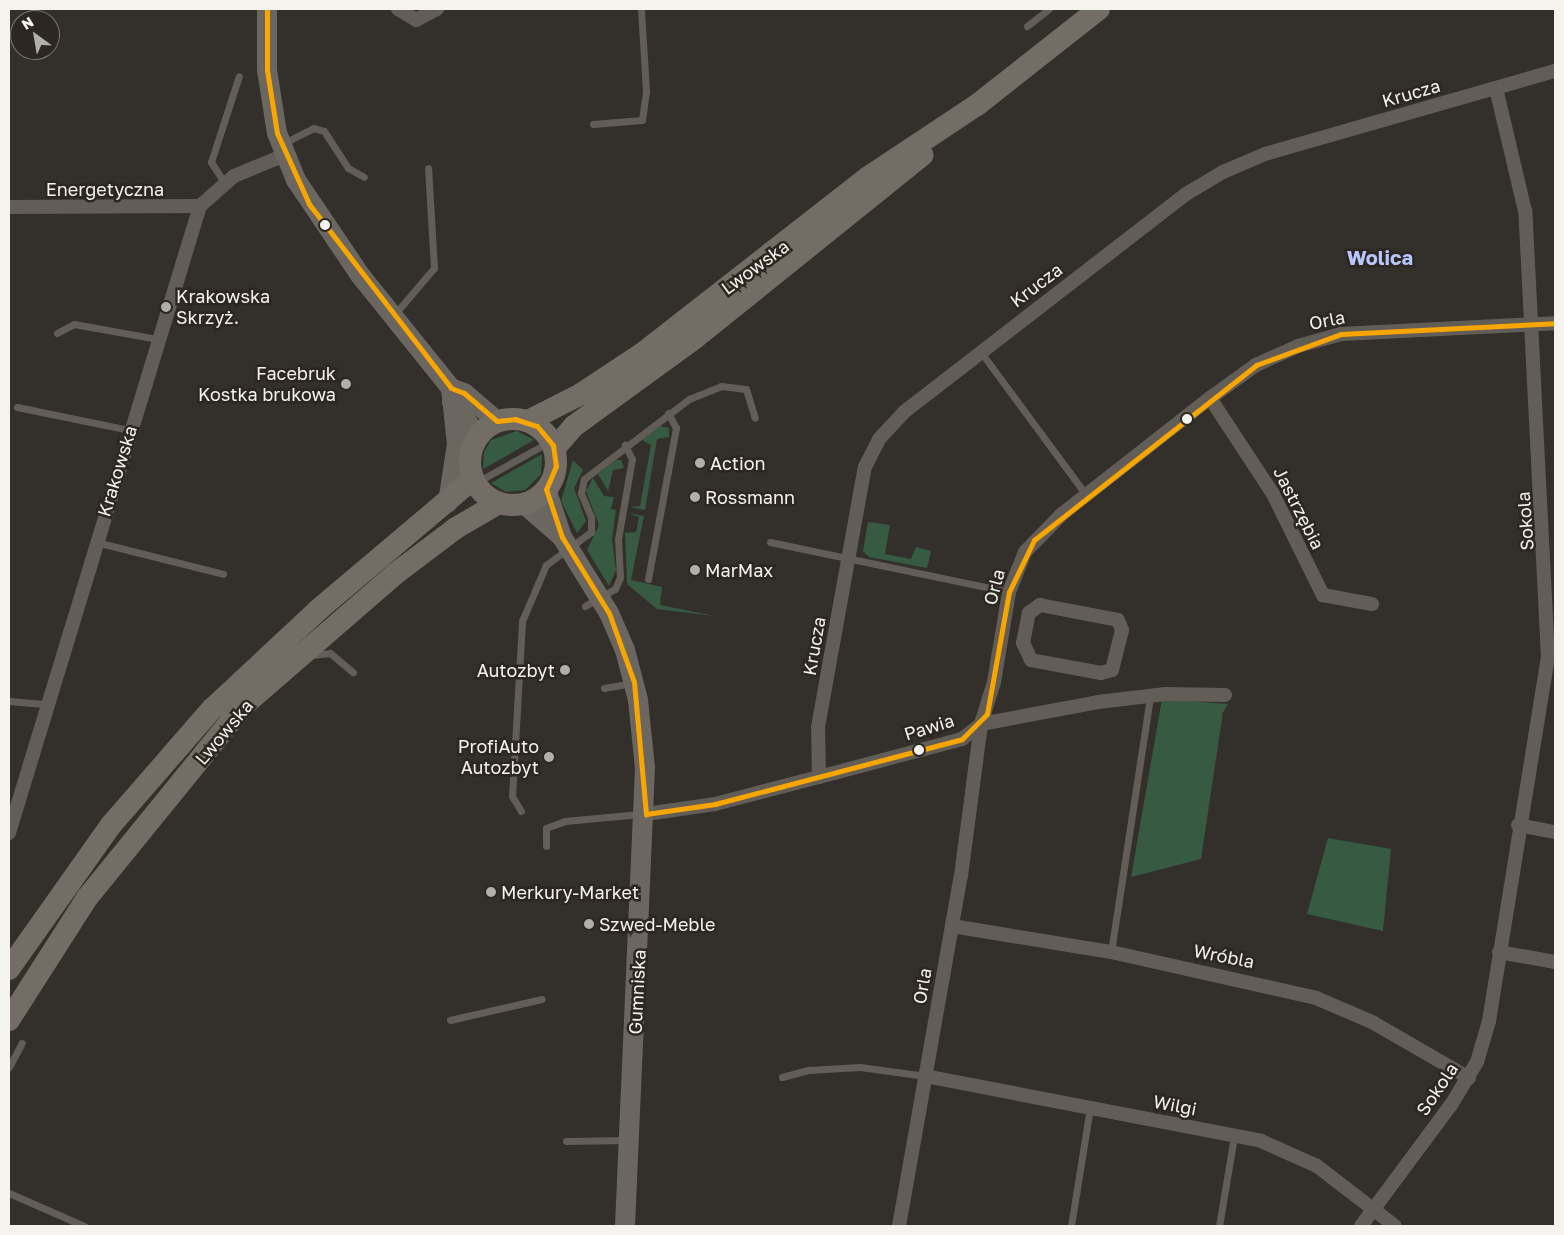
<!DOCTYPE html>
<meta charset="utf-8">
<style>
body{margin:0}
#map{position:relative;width:1564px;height:1235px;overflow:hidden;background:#33302c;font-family:"Golos Text",sans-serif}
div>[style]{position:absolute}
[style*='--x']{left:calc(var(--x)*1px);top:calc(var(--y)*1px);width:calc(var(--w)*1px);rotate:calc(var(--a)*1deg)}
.green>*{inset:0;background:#365a42}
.lane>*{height:7px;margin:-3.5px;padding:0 3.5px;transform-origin:3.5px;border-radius:3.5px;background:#625d57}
.street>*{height:14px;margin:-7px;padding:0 7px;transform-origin:7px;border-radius:7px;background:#625d57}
.secondary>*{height:20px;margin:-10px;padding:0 10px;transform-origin:10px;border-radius:10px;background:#6c6660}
.primary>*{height:22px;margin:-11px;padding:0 11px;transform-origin:11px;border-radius:11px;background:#746d66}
.primary>.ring{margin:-11px;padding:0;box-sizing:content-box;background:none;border:22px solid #746d66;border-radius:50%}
.bus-1>*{height:5px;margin:-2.5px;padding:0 2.5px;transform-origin:2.5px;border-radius:2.5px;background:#f7a600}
.dots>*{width:14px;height:14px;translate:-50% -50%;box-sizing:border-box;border:2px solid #2c2720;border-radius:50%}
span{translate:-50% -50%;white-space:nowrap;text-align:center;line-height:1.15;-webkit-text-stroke:5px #2c2720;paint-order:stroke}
.street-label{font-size:18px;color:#f5f3ed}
.poi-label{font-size:18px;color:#f5f3ed}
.left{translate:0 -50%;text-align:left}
.right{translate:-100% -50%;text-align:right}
.quarter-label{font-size:20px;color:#b9c6fe;font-weight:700}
.frame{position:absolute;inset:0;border:10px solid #f5f3ed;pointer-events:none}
.north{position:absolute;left:10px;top:10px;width:50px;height:50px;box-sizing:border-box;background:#2c2720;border:1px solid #7c7972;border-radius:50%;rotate:328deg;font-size:14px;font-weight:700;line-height:20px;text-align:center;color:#f5f3ed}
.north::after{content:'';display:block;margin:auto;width:18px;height:22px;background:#b1afa9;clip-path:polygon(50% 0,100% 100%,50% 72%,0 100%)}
</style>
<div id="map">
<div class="green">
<div style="clip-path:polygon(660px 426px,669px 428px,669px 437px,657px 439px,645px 510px,630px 507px,640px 506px,651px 445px,642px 440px)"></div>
<div style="clip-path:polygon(517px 431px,534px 440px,483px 469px,484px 452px,491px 440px)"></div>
<div style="clip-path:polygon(542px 454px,541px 474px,525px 490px,506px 492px,491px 483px)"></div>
<div style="clip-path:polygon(573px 460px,583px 470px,574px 488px,586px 521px,577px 533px,561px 501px)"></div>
<div style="clip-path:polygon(616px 460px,621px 460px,624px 468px,613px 470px,608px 491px,598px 474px)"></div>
<div style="clip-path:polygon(593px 478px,604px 496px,614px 497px,611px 509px,616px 510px,612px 539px,616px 570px,609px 586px,587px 550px,599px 525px,586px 491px)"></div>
<div style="clip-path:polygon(629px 513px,644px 516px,631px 580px,662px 587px,660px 605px,715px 616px,657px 609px,627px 584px,625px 533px,636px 532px,639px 517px)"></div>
<div style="clip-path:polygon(868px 522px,890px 525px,885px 554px,911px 559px,916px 547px,931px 551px,927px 568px,869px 557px,863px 551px)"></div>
<div style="clip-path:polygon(1162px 699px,1228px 704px,1223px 712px,1201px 859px,1131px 877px)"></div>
<div style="clip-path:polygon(1328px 838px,1391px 849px,1383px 931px,1307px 914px)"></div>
</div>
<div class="lane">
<div style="--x:1027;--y:26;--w:28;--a:-38"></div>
<div style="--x:593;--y:124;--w:49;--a:-4.7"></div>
<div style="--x:642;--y:120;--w:29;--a:-82"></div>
<div style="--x:646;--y:91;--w:82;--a:-93.5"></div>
<div style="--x:284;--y:143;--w:33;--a:-27"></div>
<div style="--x:313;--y:128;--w:11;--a:15"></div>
<div style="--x:324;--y:131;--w:44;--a:57"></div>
<div style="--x:348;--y:168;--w:18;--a:29"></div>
<div style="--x:224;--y:182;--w:24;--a:-123"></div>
<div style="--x:211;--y:162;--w:90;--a:-72"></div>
<div style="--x:394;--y:315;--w:62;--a:-49.6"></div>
<div style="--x:434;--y:268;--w:100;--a:-93.4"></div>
<div style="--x:57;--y:333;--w:19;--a:-28"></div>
<div style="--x:74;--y:324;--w:84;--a:10.2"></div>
<div style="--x:980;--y:351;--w:179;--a:53.6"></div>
<div style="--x:17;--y:407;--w:114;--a:11.6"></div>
<div style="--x:477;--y:482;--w:85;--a:-29"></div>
<div style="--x:96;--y:542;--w:131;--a:14.1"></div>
<div style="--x:770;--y:542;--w:244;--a:11.8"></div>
<div style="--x:648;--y:579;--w:154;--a:-79.5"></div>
<div style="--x:676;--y:428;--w:17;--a:-118"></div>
<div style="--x:585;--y:606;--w:34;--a:-30"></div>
<div style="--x:615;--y:589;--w:13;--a:-67"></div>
<div style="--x:620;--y:577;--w:38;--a:-93"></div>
<div style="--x:618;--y:539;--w:81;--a:-80.1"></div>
<div style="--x:632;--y:459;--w:16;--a:-117"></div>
<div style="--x:312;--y:655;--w:18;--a:-6"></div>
<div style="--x:330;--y:653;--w:30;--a:40"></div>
<div style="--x:604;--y:688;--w:28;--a:-10"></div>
<div style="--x:9;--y:701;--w:38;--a:5"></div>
<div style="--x:521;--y:811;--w:17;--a:-121"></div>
<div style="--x:512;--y:796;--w:175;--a:-86.7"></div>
<div style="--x:522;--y:621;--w:61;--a:-66.8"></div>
<div style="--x:546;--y:565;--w:56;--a:-36.3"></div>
<div style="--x:591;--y:532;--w:15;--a:-90"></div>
<div style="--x:591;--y:517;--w:26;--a:-113"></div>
<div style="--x:581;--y:493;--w:14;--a:-78"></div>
<div style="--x:584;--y:479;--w:132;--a:-37.3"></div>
<div style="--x:689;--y:399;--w:35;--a:-22"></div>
<div style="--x:721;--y:386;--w:25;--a:7"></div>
<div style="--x:746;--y:389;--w:30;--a:73"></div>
<div style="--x:546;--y:846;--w:18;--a:-90"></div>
<div style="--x:546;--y:828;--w:20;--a:-20"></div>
<div style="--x:565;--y:821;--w:75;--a:-5.3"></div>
<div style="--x:1111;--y:952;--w:258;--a:-81.3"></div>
<div style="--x:450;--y:1020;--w:94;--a:-12.9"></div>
<div style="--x:9;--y:1067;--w:27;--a:-62"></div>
<div style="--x:782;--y:1077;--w:28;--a:-15"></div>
<div style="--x:809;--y:1070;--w:51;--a:-3.4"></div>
<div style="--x:860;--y:1067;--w:66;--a:7.9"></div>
<div style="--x:566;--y:1141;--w:60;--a:-1"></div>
<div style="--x:9;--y:1193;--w:82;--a:23.7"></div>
<div style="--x:1071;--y:1226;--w:120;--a:-80.9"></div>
<div style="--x:1219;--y:1226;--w:91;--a:-80.5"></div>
</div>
<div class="street">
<div style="--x:398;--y:9;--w:21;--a:31"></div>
<div style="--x:416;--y:20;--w:24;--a:-28"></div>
<div style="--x:9;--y:207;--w:191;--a:-0.3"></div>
<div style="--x:1210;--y:398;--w:115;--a:56.7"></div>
<div style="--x:1273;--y:494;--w:113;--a:63.7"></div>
<div style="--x:1323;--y:595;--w:50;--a:10.4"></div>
<div style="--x:1040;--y:605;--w:79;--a:10.9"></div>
<div style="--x:1118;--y:620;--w:11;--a:68"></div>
<div style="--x:1122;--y:630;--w:41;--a:104"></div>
<div style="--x:1112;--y:670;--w:11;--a:165"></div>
<div style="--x:1101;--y:673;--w:71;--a:-169.5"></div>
<div style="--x:1031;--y:660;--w:19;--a:-115"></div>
<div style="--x:1023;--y:643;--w:31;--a:-79"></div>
<div style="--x:1029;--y:613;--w:14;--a:-36"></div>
<div style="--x:819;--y:777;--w:50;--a:-91.1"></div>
<div style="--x:818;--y:727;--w:264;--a:-79.8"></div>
<div style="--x:865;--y:467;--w:31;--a:-63"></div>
<div style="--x:879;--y:439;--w:37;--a:-47"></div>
<div style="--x:904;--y:412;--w:356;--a:-37.7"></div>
<div style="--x:1186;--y:194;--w:43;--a:-30.7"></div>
<div style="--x:1223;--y:172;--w:46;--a:-23.2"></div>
<div style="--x:1265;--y:154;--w:302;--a:-16"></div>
<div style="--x:646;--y:814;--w:70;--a:-8.2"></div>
<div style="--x:715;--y:804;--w:107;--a:-14.6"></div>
<div style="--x:819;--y:777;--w:148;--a:-14.9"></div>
<div style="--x:962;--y:739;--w:24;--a:-38"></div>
<div style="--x:981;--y:724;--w:119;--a:-10.6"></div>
<div style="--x:1098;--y:702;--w:68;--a:-6.7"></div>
<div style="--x:1166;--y:694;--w:59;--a:1"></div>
<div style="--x:1518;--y:825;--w:38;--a:11"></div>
<div style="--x:9;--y:833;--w:655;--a:-73.06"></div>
<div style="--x:200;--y:206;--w:45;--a:-41.4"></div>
<div style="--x:234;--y:176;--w:55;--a:-22.4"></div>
<div style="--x:952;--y:926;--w:161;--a:9.3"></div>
<div style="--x:1111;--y:952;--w:210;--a:12.6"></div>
<div style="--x:1316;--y:998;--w:61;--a:23.2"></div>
<div style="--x:1372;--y:1022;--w:112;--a:30"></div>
<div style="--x:1499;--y:952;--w:57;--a:10.1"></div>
<div style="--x:925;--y:1076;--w:342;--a:10.9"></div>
<div style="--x:1261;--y:1141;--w:61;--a:24.1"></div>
<div style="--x:1317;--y:1166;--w:98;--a:37.6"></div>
<div style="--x:899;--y:1226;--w:355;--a:-80"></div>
<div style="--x:961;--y:876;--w:153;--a:-82.5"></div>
<div style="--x:981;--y:724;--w:44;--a:-72.8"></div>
<div style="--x:994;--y:682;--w:91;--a:-80.5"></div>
<div style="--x:1009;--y:592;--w:43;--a:-68.2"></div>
<div style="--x:1025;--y:552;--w:53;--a:-45.8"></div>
<div style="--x:1062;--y:514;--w:188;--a:-38.1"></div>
<div style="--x:1210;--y:398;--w:57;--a:-35.7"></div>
<div style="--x:1256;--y:365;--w:46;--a:-24.3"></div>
<div style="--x:1298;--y:346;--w:45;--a:-15.6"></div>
<div style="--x:1341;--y:334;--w:214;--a:-2.9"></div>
<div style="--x:1361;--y:1226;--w:151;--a:-53.4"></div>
<div style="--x:1451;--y:1105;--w:50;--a:-58.8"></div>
<div style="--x:1477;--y:1062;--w:43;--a:-73.7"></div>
<div style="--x:1489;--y:1021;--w:368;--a:-80.8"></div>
<div style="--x:1548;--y:658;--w:448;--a:-92.9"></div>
<div style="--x:1525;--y:211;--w:126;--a:-103.3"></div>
</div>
<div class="secondary">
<div style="--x:267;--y:9;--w:61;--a:90"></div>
<div style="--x:267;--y:70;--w:64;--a:81"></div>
<div style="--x:277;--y:133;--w:51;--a:68"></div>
<div style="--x:296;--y:180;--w:115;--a:56"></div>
<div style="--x:360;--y:275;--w:145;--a:51.2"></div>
<div style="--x:451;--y:388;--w:56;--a:83.9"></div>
<div style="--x:457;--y:444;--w:59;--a:98.8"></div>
<div style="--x:451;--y:388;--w:14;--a:21"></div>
<div style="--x:464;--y:393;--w:43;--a:40.3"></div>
<div style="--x:452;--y:402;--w:43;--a:52.6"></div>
<div style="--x:546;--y:489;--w:51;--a:71.6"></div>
<div style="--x:562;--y:537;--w:89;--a:58.3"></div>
<div style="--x:609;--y:613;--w:40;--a:66.6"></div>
<div style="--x:625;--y:650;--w:52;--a:75.4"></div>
<div style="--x:638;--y:700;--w:68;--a:84.1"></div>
<div style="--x:645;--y:768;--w:458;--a:92.5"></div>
<div style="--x:524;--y:504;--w:50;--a:41"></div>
</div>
<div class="primary">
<div class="ring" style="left:470px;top:419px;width:64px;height:64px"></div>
<div style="--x:528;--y:421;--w:59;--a:-27"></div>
<div style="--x:581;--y:394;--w:74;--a:-33.5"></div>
<div style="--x:643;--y:353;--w:284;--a:-38"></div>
<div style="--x:867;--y:178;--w:132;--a:-33.6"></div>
<div style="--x:977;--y:105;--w:155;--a:-38.2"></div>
<div style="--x:554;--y:449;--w:30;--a:-49"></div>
<div style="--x:574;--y:426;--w:150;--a:-36"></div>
<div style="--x:695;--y:338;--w:292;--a:-38.8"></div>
<div style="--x:9;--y:969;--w:176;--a:-54.7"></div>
<div style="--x:111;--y:825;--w:154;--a:-49"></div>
<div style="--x:212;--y:709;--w:145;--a:-43"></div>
<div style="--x:318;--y:610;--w:203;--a:-40.2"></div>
<div style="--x:9;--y:1020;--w:145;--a:-57.4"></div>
<div style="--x:87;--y:898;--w:249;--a:-50.9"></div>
<div style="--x:244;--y:705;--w:200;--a:-40.9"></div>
<div style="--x:395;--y:574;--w:76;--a:-37"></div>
<div style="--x:456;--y:528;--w:50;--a:-30.2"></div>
</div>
<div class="bus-1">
<div style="--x:267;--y:9;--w:61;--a:90"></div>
<div style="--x:267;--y:70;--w:64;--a:81"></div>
<div style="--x:277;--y:133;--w:78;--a:65.7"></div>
<div style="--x:309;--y:204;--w:232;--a:52.3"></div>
<div style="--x:451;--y:388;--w:14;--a:21"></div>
<div style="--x:464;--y:393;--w:43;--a:40.3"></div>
<div style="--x:497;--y:421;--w:18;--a:-6"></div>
<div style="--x:515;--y:419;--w:23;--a:18"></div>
<div style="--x:537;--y:426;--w:25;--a:50"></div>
<div style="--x:553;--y:445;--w:21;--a:82"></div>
<div style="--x:556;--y:466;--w:25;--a:113"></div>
<div style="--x:546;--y:489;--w:51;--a:71.6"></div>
<div style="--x:562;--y:537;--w:89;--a:58.3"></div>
<div style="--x:609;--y:613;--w:73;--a:70.1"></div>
<div style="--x:634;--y:682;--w:133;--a:84.8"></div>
<div style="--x:646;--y:814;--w:70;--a:-8.2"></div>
<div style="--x:715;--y:804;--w:255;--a:-14.7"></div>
<div style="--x:962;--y:739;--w:35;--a:-45"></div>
<div style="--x:987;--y:714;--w:124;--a:-79.8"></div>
<div style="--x:1009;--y:592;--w:58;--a:-64.3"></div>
<div style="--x:1034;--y:540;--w:283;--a:-38.2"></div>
<div style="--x:1256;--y:365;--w:90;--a:-20"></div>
<div style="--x:1341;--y:334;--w:214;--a:-2.9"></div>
</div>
<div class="dots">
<div style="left:325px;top:225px;background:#f5f3ed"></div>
<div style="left:166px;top:307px;background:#b1afa9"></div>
<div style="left:346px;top:384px;background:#b1afa9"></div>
<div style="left:1187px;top:419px;background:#f5f3ed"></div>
<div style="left:700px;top:463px;background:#b1afa9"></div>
<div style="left:695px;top:497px;background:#b1afa9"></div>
<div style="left:695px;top:570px;background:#b1afa9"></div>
<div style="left:565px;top:670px;background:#b1afa9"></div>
<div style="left:919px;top:750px;background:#f5f3ed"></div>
<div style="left:549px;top:757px;background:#b1afa9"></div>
<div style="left:491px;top:892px;background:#b1afa9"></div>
<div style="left:589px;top:924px;background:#b1afa9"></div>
</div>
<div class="street-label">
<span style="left:1411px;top:93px;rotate:-16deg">Krucza</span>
<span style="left:105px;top:189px">Energetyczna</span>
<span style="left:755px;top:267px;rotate:-36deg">Lwowska</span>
<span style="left:1036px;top:285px;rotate:-37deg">Krucza</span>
<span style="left:1327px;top:320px;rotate:-11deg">Orla</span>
<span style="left:117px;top:471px;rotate:-73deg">Krakowska</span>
<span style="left:1299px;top:508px;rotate:63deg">Jastrzębia</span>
<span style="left:1525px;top:521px;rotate:-94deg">Sokola</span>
<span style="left:994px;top:587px;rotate:-75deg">Orla</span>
<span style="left:814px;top:646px;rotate:-80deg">Krucza</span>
<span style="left:929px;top:727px;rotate:-17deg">Pawia</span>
<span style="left:224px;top:732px;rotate:-50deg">Lwowska</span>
<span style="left:1224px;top:956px;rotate:11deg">Wróbla</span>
<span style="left:922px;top:986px;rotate:-80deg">Orla</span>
<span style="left:637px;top:992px;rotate:-87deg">Gumniska</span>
<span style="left:1437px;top:1089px;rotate:-56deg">Sokola</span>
<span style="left:1175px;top:1105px;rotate:11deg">Wilgi</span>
</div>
<div class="poi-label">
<span class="left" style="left:176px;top:307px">Krakowska<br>Skrzyż.</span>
<span class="right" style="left:336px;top:384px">Facebruk<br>Kostka brukowa</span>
<span class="left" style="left:710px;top:463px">Action</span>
<span class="left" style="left:705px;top:497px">Rossmann</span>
<span class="left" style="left:705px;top:570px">MarMax</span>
<span class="right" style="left:555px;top:670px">Autozbyt</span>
<span class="right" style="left:539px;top:757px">ProfiAuto<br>Autozbyt</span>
<span class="left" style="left:501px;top:892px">Merkury-Market</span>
<span class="left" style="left:599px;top:924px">Szwed-Meble</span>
</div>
<div class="quarter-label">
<span style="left:1380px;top:257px">Wolica</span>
</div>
<div class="frame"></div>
<div class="north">N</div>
</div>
